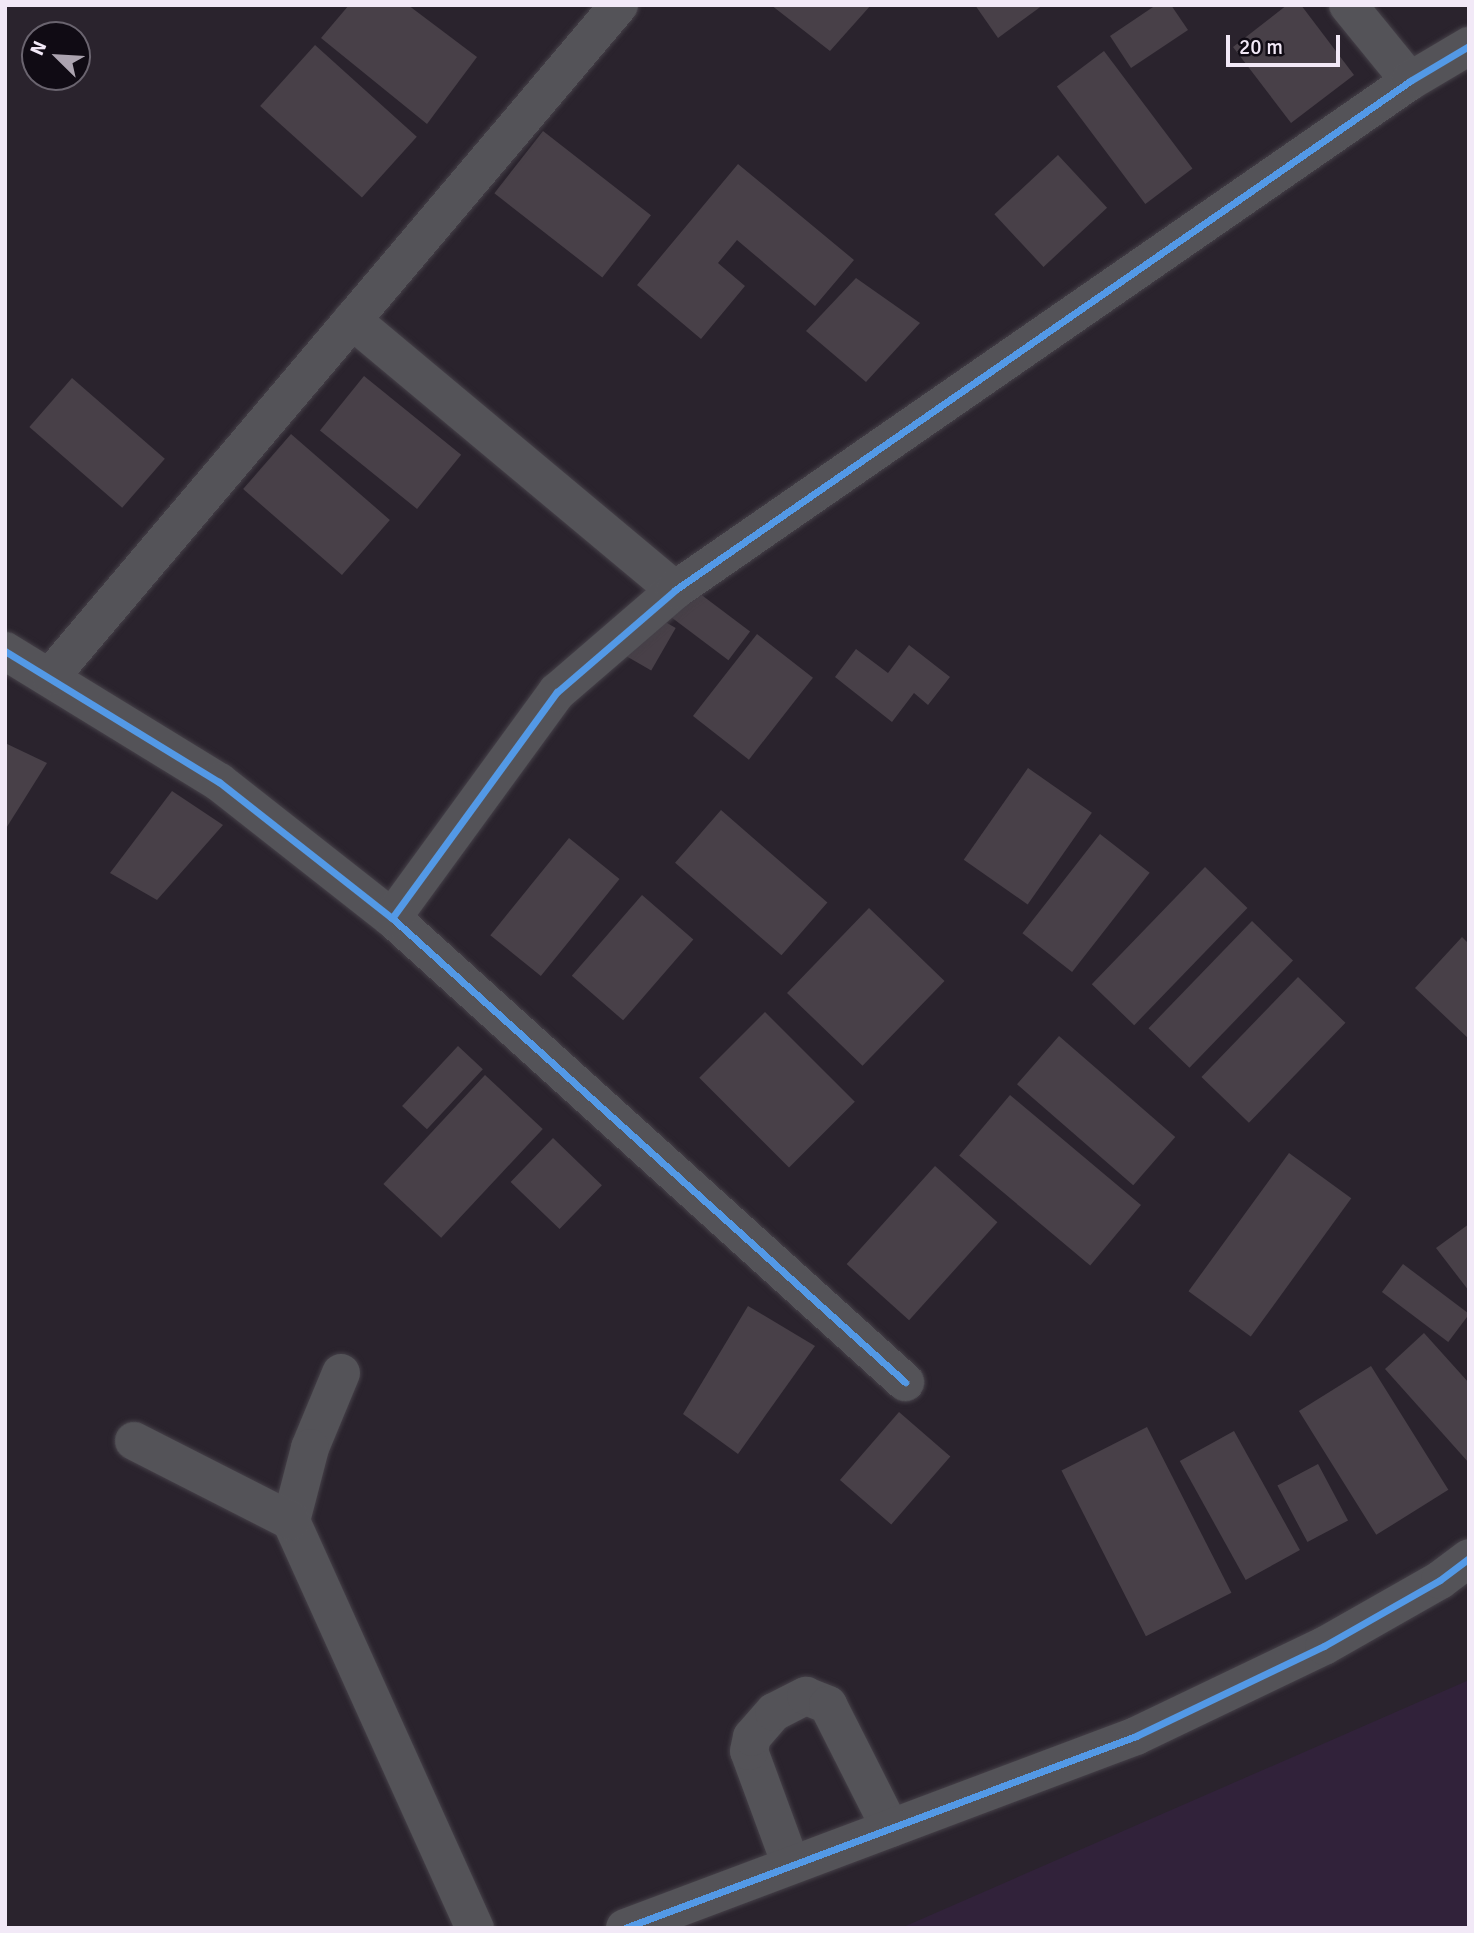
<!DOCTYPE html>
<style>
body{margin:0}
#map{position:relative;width:1474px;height:1933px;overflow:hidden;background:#2a232d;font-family:Signika,sans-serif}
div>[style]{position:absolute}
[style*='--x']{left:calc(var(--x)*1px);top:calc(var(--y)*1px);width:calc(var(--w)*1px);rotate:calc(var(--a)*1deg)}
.built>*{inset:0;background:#31223a}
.building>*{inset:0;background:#484048;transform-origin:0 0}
.roads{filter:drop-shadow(0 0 2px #454048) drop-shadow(0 0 2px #454048)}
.minor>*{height:38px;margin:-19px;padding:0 19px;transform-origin:19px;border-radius:19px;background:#545358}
.cycleway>*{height:7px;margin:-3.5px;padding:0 3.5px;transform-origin:3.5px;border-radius:3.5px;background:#5399e6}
span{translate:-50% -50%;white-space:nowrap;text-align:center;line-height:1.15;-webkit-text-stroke:5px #100b14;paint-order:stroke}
.frame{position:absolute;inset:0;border:7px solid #f2e9f7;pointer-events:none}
.north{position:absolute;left:21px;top:21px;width:70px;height:70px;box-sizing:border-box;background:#100b14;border:2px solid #6a646f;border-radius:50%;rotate:294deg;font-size:19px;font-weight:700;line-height:28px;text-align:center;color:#f2e9f7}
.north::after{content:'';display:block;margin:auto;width:24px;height:32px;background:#aca4b0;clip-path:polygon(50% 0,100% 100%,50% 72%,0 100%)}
.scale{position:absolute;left:1226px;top:35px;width:114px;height:32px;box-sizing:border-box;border:4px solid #f2e9f7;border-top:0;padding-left:9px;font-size:21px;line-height:24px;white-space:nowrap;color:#f2e9f7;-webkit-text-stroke:5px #100b14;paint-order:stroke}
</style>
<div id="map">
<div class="built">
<div style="clip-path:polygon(1469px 1680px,1469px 1928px,901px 1928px)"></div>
</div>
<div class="building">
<div style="clip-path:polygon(349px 5px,408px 5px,477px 57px,427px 124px,321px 38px)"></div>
<div style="clip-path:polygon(771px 5px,871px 5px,830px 51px)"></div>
<div style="clip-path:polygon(975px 5px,1043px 5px,998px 38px)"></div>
<div style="clip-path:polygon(1156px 5px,1171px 5px,1188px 30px,1131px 68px,1110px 36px)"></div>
<div style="clip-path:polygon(1287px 5px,1301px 5px,1354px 75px,1291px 123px,1233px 47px)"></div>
<div style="left:315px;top:45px;width:137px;height:82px;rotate:42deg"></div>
<div style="left:1104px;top:51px;width:147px;height:59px;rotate:53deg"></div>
<div style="left:543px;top:131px;width:137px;height:79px;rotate:38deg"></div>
<div style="left:1058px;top:155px;width:72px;height:87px;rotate:47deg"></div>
<div style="clip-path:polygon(738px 164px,854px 260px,815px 306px,737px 240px,718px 263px,745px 286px,701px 339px,637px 285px)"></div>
<div style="clip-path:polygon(856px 278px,920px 323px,866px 382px,806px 331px)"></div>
<div style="left:364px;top:376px;width:125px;height:70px;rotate:39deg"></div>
<div style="left:72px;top:378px;width:123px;height:65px;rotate:41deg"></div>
<div style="left:291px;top:434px;width:131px;height:73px;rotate:41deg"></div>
<div style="left:687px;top:584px;width:79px;height:36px;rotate:37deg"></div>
<div style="left:648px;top:612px;width:32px;height:49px;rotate:30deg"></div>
<div style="left:757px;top:634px;width:71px;height:104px;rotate:38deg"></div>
<div style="clip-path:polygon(909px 645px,950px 677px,928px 705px,914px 693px,892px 722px,835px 677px,856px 649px,888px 673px)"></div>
<div style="clip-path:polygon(5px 743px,47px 763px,5px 830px)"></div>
<div style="left:1028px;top:768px;width:78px;height:112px;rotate:35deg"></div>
<div style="clip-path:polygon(172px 791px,223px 825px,157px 900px,110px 873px)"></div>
<div style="left:721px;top:810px;width:141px;height:70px;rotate:41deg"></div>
<div style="left:1100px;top:834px;width:63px;height:126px;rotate:38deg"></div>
<div style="left:569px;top:838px;width:65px;height:125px;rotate:39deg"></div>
<div style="left:1205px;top:867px;width:59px;height:163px;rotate:44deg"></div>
<div style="left:642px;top:895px;width:68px;height:107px;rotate:41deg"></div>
<div style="left:869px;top:908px;width:105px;height:118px;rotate:44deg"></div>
<div style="left:1252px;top:921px;width:57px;height:149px;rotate:44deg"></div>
<div style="clip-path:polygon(1462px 937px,1469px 944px,1469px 1039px,1415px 988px)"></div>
<div style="left:1298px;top:977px;width:66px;height:139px;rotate:44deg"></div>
<div style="left:765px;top:1012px;width:127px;height:93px;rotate:45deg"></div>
<div style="left:1059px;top:1036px;width:154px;height:64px;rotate:41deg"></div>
<div style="left:458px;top:1046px;width:34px;height:82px;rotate:43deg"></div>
<div style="left:485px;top:1075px;width:79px;height:149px;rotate:43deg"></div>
<div style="left:1010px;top:1095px;width:171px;height:79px;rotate:40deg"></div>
<div style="left:553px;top:1138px;width:68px;height:61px;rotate:44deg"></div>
<div style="left:1289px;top:1153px;width:77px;height:171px;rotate:36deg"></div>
<div style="left:935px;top:1166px;width:84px;height:132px;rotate:42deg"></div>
<div style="clip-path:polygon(1469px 1224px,1469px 1291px,1436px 1248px)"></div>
<div style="left:1403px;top:1264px;width:83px;height:35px;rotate:37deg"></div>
<div style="clip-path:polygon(748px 1306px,815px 1346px,738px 1454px,683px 1414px)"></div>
<div style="clip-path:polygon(1424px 1333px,1469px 1383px,1469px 1463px,1385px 1369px)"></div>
<div style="left:1371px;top:1366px;width:146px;height:85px;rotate:58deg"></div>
<div style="left:899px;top:1412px;width:68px;height:90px;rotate:41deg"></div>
<div style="left:1147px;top:1427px;width:186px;height:96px;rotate:63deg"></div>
<div style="left:1234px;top:1431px;width:136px;height:62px;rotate:61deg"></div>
<div style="left:1318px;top:1464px;width:64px;height:46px;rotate:62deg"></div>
</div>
<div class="roads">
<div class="minor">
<div style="--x:1348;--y:5;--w:98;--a:50.8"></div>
<div style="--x:352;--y:320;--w:421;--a:39.9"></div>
<div style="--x:5;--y:651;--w:251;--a:31.5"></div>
<div style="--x:219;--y:782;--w:220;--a:38.2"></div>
<div style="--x:392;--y:918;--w:692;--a:42.13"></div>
<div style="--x:51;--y:676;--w:879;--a:-49.75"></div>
<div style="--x:392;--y:918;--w:280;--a:-53.9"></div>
<div style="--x:557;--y:692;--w:156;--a:-40.8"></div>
<div style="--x:675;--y:590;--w:894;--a:-34.7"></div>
<div style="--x:1410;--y:81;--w:69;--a:-30.7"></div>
<div style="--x:341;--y:1373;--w:81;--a:112.5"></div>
<div style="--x:310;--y:1448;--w:75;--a:104.6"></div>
<div style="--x:291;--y:1521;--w:447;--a:65.7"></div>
<div style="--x:134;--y:1441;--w:176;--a:27"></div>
<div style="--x:791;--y:1865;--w:121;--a:-110.2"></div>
<div style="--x:749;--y:1751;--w:14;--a:-78"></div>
<div style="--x:752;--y:1737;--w:33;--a:-49"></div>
<div style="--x:774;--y:1712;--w:36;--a:-27"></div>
<div style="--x:806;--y:1696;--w:24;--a:22"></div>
<div style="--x:828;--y:1705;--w:138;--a:63.2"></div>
<div style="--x:625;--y:1928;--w:546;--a:-20.59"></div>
<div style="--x:1136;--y:1736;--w:208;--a:-25.6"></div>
<div style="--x:1324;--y:1646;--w:133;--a:-29.6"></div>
<div style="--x:1440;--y:1580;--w:36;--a:-37"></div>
</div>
</div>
<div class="cycleway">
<div style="--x:5;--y:651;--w:251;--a:31.5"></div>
<div style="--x:219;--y:782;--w:220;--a:38.2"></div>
<div style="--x:392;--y:918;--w:692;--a:42.13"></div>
<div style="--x:392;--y:918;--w:280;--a:-53.9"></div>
<div style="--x:557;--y:692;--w:156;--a:-40.8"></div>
<div style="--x:675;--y:590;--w:894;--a:-34.7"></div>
<div style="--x:1410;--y:81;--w:69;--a:-30.7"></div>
<div style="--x:625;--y:1928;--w:546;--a:-20.59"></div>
<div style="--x:1136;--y:1736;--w:208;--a:-25.6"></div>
<div style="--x:1324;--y:1646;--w:133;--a:-29.6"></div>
<div style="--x:1440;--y:1580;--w:36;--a:-37"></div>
</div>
<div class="frame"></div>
<div class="north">N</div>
<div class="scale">20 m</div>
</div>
